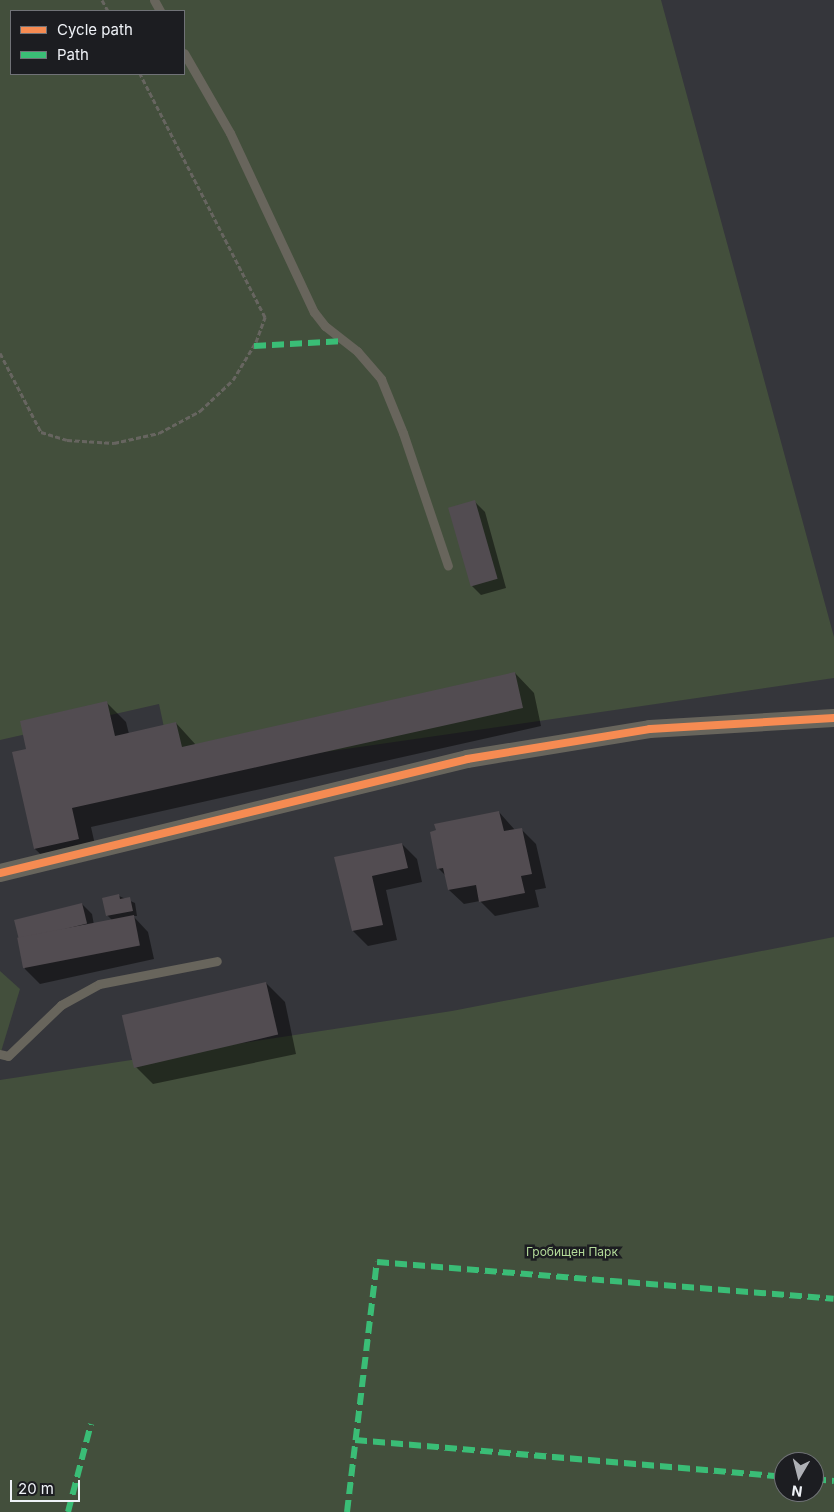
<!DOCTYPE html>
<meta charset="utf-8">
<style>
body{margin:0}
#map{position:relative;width:834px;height:1512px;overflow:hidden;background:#35363b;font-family:Inter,sans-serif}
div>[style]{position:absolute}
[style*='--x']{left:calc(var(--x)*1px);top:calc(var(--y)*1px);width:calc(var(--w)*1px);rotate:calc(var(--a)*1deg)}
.green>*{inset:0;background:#434f3c}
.shadow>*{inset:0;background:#0007}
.building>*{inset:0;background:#524c51;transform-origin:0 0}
.path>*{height:3px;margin-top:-1.5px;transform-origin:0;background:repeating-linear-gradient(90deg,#676560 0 5px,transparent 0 7.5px)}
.service>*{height:9px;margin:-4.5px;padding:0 4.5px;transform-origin:4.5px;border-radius:4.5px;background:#68655c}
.minor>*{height:18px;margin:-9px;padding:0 9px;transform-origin:9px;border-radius:9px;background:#68655c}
.quiet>*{height:6px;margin-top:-3px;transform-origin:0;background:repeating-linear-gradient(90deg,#3abd76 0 12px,transparent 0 18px)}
.cycleway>*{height:8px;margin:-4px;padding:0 4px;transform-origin:4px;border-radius:4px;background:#f68b52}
span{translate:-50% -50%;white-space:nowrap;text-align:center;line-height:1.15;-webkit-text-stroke:5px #1c1d21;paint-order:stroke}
.park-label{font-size:12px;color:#b3da99}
.legend{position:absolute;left:10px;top:10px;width:175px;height:65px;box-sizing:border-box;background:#1c1d21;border:1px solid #707277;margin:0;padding:6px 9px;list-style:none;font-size:15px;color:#eff2f7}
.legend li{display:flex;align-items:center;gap:10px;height:25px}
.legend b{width:25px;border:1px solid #707277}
.north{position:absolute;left:774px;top:1452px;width:50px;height:50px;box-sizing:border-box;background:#1c1d21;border:1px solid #707277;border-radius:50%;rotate:188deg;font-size:14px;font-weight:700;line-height:20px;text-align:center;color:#eff2f7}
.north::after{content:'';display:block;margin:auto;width:18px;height:22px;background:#aeb0b5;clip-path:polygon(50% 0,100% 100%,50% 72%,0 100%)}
.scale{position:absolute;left:10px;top:1480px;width:70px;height:22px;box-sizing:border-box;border:2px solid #eff2f7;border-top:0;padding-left:6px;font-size:15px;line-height:18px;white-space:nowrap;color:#eff2f7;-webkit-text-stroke:4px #1c1d21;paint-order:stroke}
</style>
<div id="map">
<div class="green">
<div style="clip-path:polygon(evenodd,0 0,661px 0,834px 637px,834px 678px,174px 774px,159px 704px,0 740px,0 0,11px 11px,184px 11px,184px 74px,11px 74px,11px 11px)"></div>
<div style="clip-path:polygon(evenodd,834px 937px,834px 1512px,0 1512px,0 1080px,452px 1011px,834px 937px,784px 1462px,814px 1462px,814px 1492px,784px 1492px,784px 1462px)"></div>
<div style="clip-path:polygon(0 971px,20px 989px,0 1055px)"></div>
</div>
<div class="shadow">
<div style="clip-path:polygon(475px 502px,485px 512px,506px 588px,481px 595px,471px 585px)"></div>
<div style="clip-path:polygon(515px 673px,534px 693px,541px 726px,91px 827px,98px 858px,55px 868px,35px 849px,28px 750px,107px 703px,126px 722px,129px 734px,176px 723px,196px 745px)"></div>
<div style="clip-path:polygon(499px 812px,515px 830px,521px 829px,536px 844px,546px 888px,535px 890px,539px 907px,495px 916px,480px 901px,464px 904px,449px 890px,446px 876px,438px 868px)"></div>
<div style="clip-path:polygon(402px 844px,417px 859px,422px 882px,386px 890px,397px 940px,368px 946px,353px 931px,336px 858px)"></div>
<div style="clip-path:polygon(119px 896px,135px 903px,137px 916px,133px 916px,148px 932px,154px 959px,40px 984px,25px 969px,19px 938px,82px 904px,92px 914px,94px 925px,113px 921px,107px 915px)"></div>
<div style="clip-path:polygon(266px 983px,285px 1002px,296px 1054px,153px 1084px,134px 1065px)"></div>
</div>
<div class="building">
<div style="left:475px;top:500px;width:82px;height:28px;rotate:74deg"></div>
<div style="clip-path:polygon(515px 672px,523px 708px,72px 808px,79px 839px,34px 849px,12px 752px,26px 749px,20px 721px,107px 701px,115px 736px,176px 722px,182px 747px)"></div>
<div style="clip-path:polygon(499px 811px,504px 831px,522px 828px,532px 874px,521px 876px,525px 893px,479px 902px,476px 885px,448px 890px,443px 868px,437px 869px,430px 832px,436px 830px,434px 824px)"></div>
<div style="clip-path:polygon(402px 843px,408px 868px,372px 876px,383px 925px,352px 931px,334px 857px)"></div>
<div style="clip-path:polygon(119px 894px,120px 899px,130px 897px,133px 911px,106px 916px,102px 898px)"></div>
<div style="left:82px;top:903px;width:21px;height:70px;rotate:76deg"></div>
<div style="left:134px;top:915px;width:31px;height:119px;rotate:79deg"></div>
<div style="left:266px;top:982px;width:54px;height:148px;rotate:77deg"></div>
</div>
<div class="path">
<div style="--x:102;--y:0;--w:13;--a:61"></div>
<div style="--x:0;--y:353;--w:89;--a:62.6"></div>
<div style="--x:41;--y:432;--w:27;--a:17"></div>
<div style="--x:67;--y:440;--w:47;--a:3.7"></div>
<div style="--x:114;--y:443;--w:46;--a:-12.5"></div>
<div style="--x:159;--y:433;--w:47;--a:-28.2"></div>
<div style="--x:200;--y:411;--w:45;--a:-43.2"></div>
<div style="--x:233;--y:380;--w:44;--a:-58.8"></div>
<div style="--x:256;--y:342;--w:27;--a:-70"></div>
<div style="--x:265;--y:317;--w:273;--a:-117.2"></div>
</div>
<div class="service">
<div style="--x:154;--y:0;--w:13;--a:61"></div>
<div style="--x:184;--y:53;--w:92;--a:60.1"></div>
<div style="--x:230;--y:133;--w:198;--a:64.9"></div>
<div style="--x:314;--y:312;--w:18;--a:52"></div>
<div style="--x:325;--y:326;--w:41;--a:38"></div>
<div style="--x:357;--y:351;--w:37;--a:49"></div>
<div style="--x:381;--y:379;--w:58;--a:67.8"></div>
<div style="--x:403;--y:433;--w:140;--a:71.3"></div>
<div style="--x:0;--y:1054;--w:8;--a:14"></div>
<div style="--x:8;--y:1056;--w:74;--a:-43.9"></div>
<div style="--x:61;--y:1005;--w:43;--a:-28.9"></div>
<div style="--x:99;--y:984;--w:120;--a:-11"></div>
</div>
<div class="minor">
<div style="--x:0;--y:873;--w:481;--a:-13.7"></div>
<div style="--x:467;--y:759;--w:185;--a:-9.3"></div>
<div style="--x:650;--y:729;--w:184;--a:-3.4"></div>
</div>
<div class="quiet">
<div style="--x:254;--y:346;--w:90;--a:-3.2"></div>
<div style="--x:355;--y:1440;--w:431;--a:4.9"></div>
<div style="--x:814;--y:1479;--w:20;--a:6"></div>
<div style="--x:68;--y:1512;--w:91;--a:-75.4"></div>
<div style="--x:347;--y:1512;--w:252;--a:-83.2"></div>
<div style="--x:377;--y:1262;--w:458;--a:4.6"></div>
</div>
<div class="cycleway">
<div style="--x:0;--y:873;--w:481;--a:-13.7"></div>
<div style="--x:467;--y:759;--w:185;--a:-9.3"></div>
<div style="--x:650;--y:729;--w:184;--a:-3.4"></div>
</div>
<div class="park-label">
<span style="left:572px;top:1252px">Гробищен Парк</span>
</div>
<ul class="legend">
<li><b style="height:6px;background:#f68b52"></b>Cycle path</li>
<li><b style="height:6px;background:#3abd76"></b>Path</li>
</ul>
<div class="north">N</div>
<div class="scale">20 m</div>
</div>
